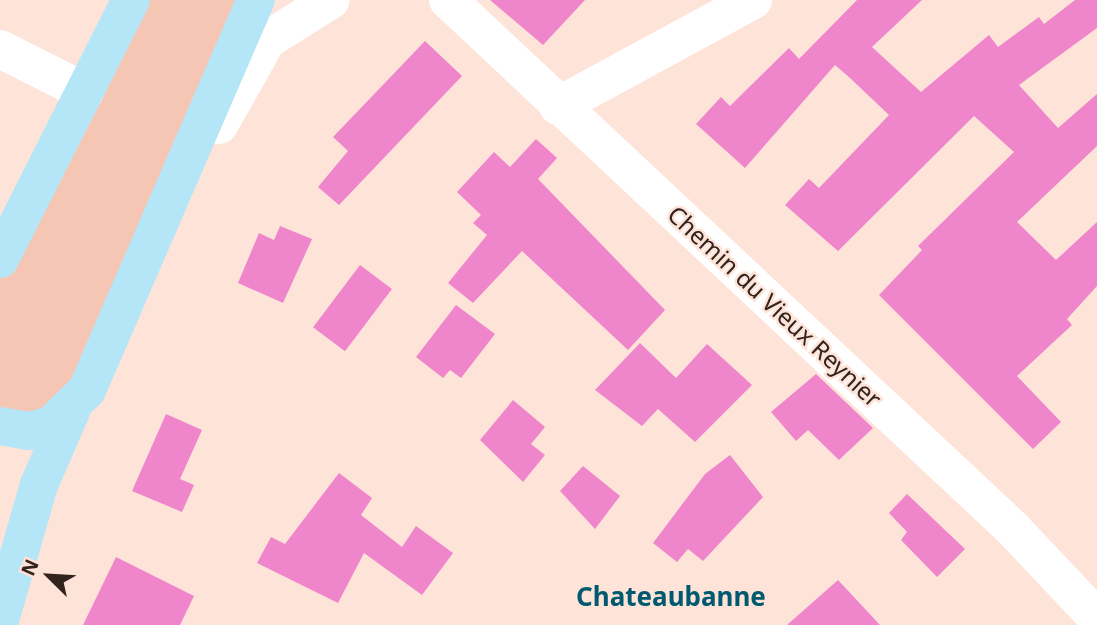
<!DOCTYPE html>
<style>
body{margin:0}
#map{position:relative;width:1097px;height:625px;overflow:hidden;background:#fee3d9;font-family:"Noto Sans",sans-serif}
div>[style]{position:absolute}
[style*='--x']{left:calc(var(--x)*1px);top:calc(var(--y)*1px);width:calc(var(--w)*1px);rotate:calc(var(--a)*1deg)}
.green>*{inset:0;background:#f6c6b5}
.building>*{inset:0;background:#ef86cc;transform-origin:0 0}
.street>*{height:38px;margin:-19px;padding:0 19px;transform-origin:19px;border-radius:19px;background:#fff}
.secondary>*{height:38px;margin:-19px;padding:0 19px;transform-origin:19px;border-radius:19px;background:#fff}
.primary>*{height:38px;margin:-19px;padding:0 19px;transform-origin:19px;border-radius:19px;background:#b4e6f7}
span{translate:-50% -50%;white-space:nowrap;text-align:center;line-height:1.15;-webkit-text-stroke:5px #fee3d9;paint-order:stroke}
.street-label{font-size:24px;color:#33231d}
.neighbourhood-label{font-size:26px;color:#005a6f;font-weight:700}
.north{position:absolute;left:14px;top:541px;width:70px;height:70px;-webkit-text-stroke:5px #fee3d9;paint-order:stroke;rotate:294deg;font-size:19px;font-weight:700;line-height:28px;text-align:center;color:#33231d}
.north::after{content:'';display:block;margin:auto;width:24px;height:32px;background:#33231d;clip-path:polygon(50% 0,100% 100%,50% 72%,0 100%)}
</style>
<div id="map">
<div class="green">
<div style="clip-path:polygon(131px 0,256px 0,87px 390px,0 426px,0 259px)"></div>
</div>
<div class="building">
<div style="clip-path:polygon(490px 0,585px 0,543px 45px)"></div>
<div style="clip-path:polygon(857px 0,922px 0,872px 47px,921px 92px,989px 35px,998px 47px,1039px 17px,1044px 24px,1075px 0,1097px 0,1097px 28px,1019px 85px,1058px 128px,1097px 94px,1097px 146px,1017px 222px,1056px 260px,1097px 222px,1097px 286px,1067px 319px,1072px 325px,1017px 376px,1061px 422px,1033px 449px,879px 295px,922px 250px,918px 246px,1014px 152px,974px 116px,838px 251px,785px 205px,809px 179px,819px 188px,889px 115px,850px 78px,835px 65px,745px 168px,696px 124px,721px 97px,730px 106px,789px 48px,799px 59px)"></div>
<div style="clip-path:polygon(425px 41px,462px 76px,339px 205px,318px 187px,348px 151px,333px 137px)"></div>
<div style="clip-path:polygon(536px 139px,557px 158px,538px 179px,665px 310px,628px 350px,522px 251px,473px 303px,448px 283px,487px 235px,473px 223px,481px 215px,457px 192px,494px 152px,510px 167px)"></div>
<div style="clip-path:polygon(280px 226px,312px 239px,283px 303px,238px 283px,259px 233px,274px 240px)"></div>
<div style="left:360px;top:265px;width:40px;height:78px;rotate:37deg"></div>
<div style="clip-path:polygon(456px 305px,495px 334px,461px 378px,450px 370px,443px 378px,416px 357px)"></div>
<div style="clip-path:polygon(640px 343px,676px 378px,707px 344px,752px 385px,695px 442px,658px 409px,642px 426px,595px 390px)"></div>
<div style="clip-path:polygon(816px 374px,873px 428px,839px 460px,808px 430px,796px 441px,771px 412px)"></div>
<div style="clip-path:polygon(513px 400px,545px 427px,531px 444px,545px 455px,523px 482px,480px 440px)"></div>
<div style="clip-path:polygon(166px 414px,202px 430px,180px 479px,194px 485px,182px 512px,132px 491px)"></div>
<div style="clip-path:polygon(730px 455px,763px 497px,703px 561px,688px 549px,677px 562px,653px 543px,705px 474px)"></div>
<div style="clip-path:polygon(583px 466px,620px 496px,595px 529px,560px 491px)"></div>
<div style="clip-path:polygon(339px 473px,372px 498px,361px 515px,402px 547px,416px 526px,453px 553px,422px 595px,364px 553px,338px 603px,257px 563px,271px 537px,285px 544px)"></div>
<div style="clip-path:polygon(907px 494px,965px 549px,937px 577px,901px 540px,907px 532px,889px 513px)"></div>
<div style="clip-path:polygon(116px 557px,194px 596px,180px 625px,83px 625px)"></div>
<div style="clip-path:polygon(838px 580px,880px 625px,787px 625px)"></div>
</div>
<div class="street">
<div style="--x:0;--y:49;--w:95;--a:26.8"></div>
<div style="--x:558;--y:106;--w:222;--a:-28.5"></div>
</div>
<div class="secondary">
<div style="--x:448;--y:0;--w:773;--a:43.11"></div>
<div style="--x:1012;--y:528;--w:124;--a:46.6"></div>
<div style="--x:219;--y:125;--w:98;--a:-60.5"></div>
<div style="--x:267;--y:40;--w:75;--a:-32"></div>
</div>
<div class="primary">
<div style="--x:0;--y:259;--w:290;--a:-63.2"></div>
<div style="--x:0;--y:426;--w:29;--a:10"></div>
<div style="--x:29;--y:431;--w:23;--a:-15"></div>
<div style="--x:51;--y:425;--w:50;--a:-44.2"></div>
<div style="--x:87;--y:390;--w:425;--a:-66.6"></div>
<div style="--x:0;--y:620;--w:141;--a:-73.9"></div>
<div style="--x:39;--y:485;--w:81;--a:-66.6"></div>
</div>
<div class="street-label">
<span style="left:775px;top:306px;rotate:43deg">Chemin du Vieux Reynier</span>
</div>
<div class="neighbourhood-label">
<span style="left:671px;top:597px">Chateaubanne</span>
</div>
<div class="north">N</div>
</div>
